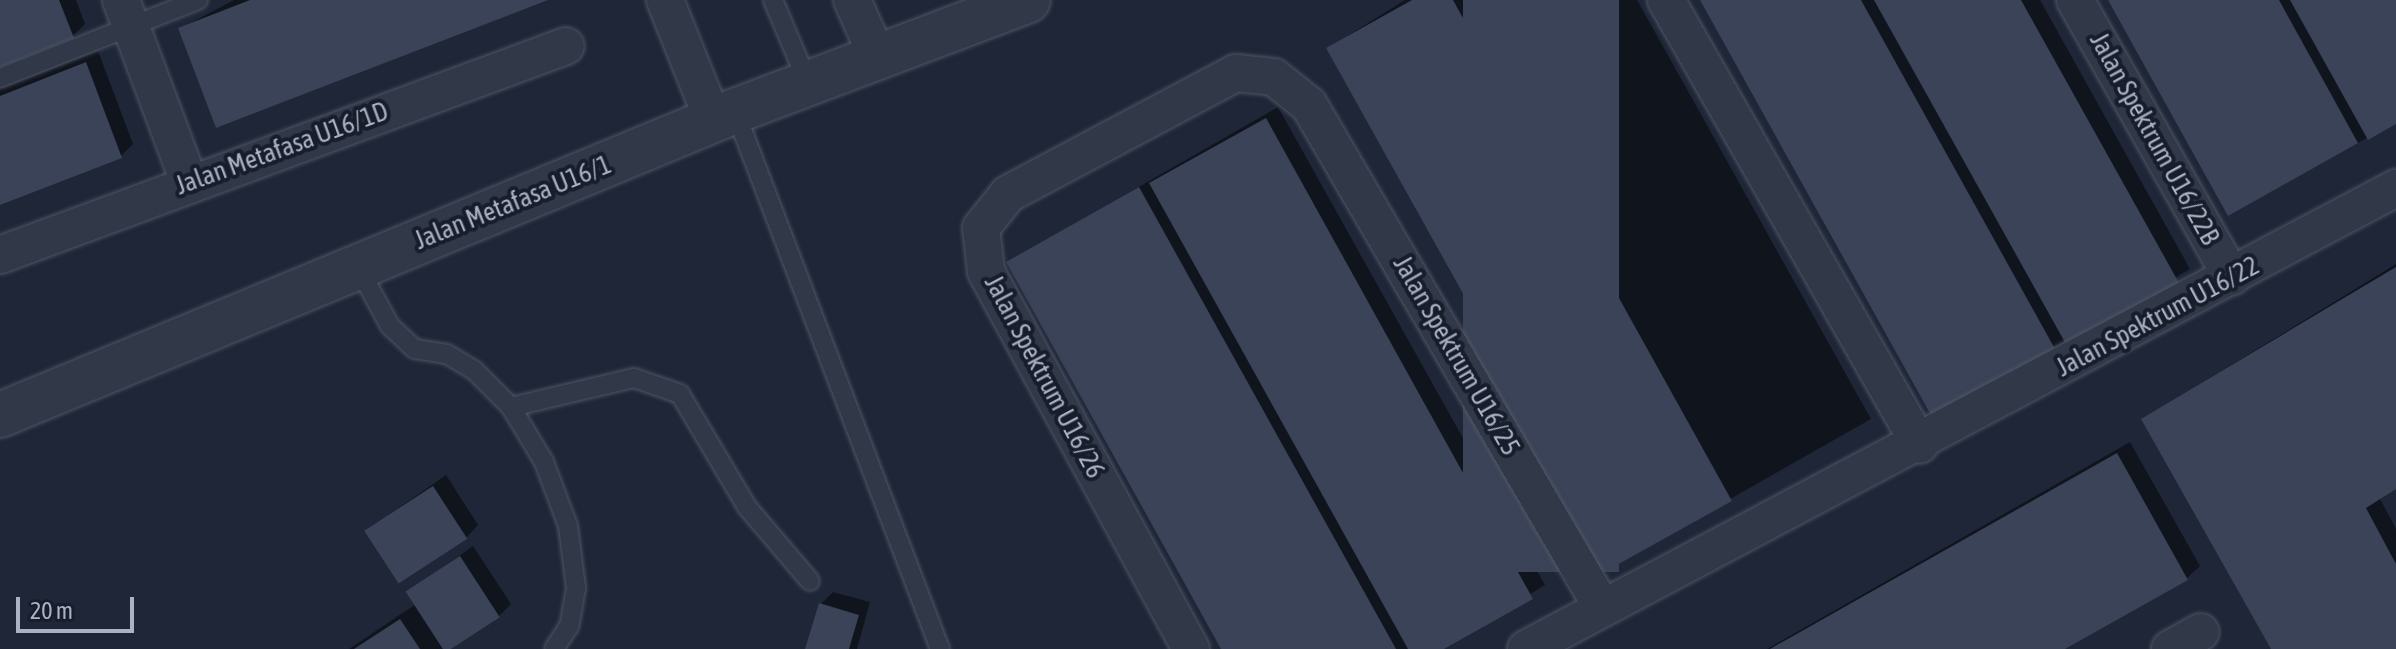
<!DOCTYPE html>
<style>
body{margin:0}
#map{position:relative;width:2396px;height:649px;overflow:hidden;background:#1e2637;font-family:"Asap Condensed",sans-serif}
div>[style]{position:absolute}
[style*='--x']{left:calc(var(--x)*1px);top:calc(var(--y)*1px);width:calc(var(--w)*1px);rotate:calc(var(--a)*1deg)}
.shadow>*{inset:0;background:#0007}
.building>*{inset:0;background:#3a4357;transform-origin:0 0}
.roads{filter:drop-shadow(0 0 2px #4f5565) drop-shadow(0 0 2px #4f5565)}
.service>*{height:18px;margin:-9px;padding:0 9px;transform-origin:9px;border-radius:9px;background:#313847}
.minor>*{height:36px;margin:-18px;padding:0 18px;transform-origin:18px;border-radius:18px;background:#313847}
.tertiary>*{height:44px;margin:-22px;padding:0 22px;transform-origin:22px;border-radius:22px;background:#313847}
span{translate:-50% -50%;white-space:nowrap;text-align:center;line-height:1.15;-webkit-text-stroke:8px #171d2b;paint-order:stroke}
.street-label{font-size:26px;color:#abb2c4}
.scale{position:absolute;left:16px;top:597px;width:118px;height:36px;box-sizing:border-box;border:4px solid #abb2c4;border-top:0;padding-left:10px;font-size:24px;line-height:28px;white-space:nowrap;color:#abb2c4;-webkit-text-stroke:6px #171d2b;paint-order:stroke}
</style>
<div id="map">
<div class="shadow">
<div style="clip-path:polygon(0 0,76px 0,85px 24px,73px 36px,0 64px)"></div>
<div style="clip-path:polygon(234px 0,543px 0,181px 28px)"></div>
<div style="clip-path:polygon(1405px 0,1637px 0,1871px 419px,1730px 499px,1328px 48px)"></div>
<div style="clip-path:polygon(1703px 0,2040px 0,2190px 269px,2053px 347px)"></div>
<div style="clip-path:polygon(2110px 0,2396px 0,2396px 122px,2229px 213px)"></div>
<div style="clip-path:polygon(98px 51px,133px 144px,121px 156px,0 203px,0 89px)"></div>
<div style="clip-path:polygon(1278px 107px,1545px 585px,1440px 649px,1224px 649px,1008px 262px)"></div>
<div style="clip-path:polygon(2396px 264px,2396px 486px,2379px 497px,2396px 529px,2396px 649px,2272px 649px,2143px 419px)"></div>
<div style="clip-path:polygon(2130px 442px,2200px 566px,2187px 578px,2061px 649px,1767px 649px)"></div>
<div style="clip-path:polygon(446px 475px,478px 525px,466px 538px,367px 530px)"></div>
<div style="clip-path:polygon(473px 546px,511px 604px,499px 616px,448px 649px,349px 649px,416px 604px,408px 593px)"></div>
<div style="clip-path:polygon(833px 592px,870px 602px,857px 649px,807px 649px,821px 604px)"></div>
</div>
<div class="building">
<div style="clip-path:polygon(0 0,59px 0,74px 38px,0 67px)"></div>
<div style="clip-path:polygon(250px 0,548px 0,216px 128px,178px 28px)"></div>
<div style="clip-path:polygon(1412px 0,1453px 0,1732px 501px,1615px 566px,1326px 48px)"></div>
<div style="left:1463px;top:0;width:156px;height:572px"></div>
<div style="clip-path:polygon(1700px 0,1861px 0,2055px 349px,1932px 417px)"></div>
<div style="clip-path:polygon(1874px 0,2021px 0,2179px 283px,2067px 346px)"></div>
<div style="clip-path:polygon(2108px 0,2279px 0,2358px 143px,2228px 216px)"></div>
<div style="clip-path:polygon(2290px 0,2396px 0,2396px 124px,2368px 140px)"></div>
<div style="clip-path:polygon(86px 62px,122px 158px,0 205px,0 96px)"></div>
<div style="clip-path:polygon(1266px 118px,1533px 599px,1444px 649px,1408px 649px,1149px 183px)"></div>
<div style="clip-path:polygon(1139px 187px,1396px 649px,1221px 649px,1006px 262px)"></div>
<div style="clip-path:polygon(2396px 267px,2396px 489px,2366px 508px,2396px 564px,2396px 649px,2271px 649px,2141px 419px)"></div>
<div style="clip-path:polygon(2117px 453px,2188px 580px,2065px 649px,1770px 649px)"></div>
<div style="left:433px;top:486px;width:63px;height:82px;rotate:57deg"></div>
<div style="left:460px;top:556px;width:73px;height:65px;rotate:57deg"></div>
<div style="clip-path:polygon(819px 603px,859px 615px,849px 649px,805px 649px)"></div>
<div style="clip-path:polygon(400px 619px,420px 649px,354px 649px)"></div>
</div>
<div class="roads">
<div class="service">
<div style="--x:773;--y:0;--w:90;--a:67.1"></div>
<div style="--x:0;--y:78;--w:213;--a:-21.5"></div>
<div style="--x:735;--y:111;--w:576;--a:69.14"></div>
<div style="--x:358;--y:267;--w:67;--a:61.5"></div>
<div style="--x:390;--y:326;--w:34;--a:43"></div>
<div style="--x:415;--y:349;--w:32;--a:9"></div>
<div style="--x:447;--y:354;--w:31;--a:31"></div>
<div style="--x:474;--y:370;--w:52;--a:45"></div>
<div style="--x:511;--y:407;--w:64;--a:59"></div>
<div style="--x:544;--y:462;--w:68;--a:69.4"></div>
<div style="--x:568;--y:526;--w:63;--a:82.6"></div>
<div style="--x:576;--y:588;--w:39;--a:100"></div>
<div style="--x:569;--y:626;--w:27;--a:123"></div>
<div style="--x:511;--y:407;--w:126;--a:-13.3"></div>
<div style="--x:634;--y:378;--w:49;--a:19.2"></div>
<div style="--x:680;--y:394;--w:131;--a:59.3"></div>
<div style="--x:747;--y:507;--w:97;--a:49.6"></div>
</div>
<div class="minor">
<div style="--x:121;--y:0;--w:194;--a:69.5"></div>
<div style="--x:665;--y:0;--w:129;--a:68.2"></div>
<div style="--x:852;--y:0;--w:64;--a:65.9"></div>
<div style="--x:1666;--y:0;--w:512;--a:60.28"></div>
<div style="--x:2075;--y:0;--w:318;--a:60.5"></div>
<div style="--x:0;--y:255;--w:603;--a:-20.27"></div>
<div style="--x:1191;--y:649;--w:430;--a:-118.5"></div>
<div style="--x:986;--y:271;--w:43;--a:-96.6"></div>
<div style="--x:981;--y:228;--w:43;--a:-51.5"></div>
<div style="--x:1008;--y:194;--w:258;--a:-28"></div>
<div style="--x:1236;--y:73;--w:38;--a:6"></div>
<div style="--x:1274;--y:77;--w:45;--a:38.7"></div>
<div style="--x:1309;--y:105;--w:581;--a:59.73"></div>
<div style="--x:1526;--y:649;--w:985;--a:-27.92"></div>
<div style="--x:2170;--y:649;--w:35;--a:-29"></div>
</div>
<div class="tertiary">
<div style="--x:0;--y:415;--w:795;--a:-22.47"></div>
<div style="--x:735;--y:111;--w:313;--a:-20.7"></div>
</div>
</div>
<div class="street-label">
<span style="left:2154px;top:139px;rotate:61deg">Jalan Spektrum U16/22B</span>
<span style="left:282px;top:149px;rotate:-20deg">Jalan Metafasa U16/1D</span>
<span style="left:513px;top:203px;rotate:-22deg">Jalan Metafasa U16/1</span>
<span style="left:2158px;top:317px;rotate:-28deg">Jalan Spektrum U16/22</span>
<span style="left:1456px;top:356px;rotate:60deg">Jalan Spektrum U16/25</span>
<span style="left:1044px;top:377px;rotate:62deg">Jalan Spektrum U16/26</span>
</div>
<div class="scale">20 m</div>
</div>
